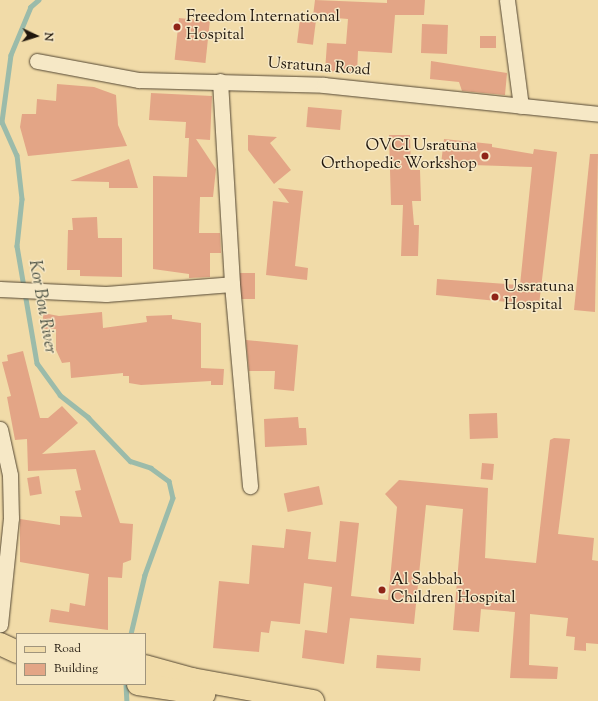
<!DOCTYPE html>
<style>
body{margin:0}
#map{position:relative;width:598px;height:701px;overflow:hidden;background:#f1dba8;font-family:"Sorts Mill Goudy",serif}
div>[style]{position:absolute}
[style*='--x']{left:calc(var(--x)*1px);top:calc(var(--y)*1px);width:calc(var(--w)*1px);rotate:calc(var(--a)*1deg)}
.stream>*{height:4.5px;margin:-2.25px;padding:0 2.25px;transform-origin:2.25px;border-radius:2.25px;background:#9bbbaa}
.building>*{inset:0;background:#e3a586;transform-origin:0 0}
.roads{filter:drop-shadow(0 0 1px #544733) drop-shadow(0 0 1px #544733)}
.minor>*{height:15px;margin:-7.5px;padding:0 7.5px;transform-origin:7.5px;border-radius:7.5px;background:#f6e8c6}
.primary>*{height:22px;margin:-11px;padding:0 11px;transform-origin:11px;border-radius:11px;background:#f1dba8}
.dots>*{width:11px;height:11px;translate:-50% -50%;box-sizing:border-box;border:2px solid #f6e8c6;border-radius:50%}
span{translate:-50% -50%;white-space:nowrap;text-align:center;line-height:1.15;-webkit-text-stroke:3px #f6e8c6;paint-order:stroke}
.poi-label{font-size:16px;color:#1f160c}
.left{translate:0 -50%;text-align:left}
.right{translate:-100% -50%;text-align:right}
.street-label{font-size:16px;color:#1f160c}
.water-label{font-size:17px;color:#4a5043;font-style:italic}
.legend{position:absolute;left:16px;top:633px;width:130px;height:52px;box-sizing:border-box;background:#f6e8c6;border:1px solid #a0947c;margin:0;padding:5px 7px;list-style:none;font-size:12px;color:#1f160c}
.legend li{display:flex;align-items:center;gap:8px;height:20px}
.legend b{width:20px;border:1px solid #a0947c}
.north{position:absolute;left:16px;top:16px;width:40px;height:40px;-webkit-text-stroke:3px #f6e8c6;paint-order:stroke;rotate:94deg;font-size:11px;font-weight:700;line-height:16px;text-align:center;color:#1f160c}
.north::after{content:'';display:block;margin:auto;width:14px;height:18px;background:#1f160c;clip-path:polygon(50% 0,100% 100%,50% 72%,0 100%)}
</style>
<div id="map">
<div class="stream">
<div style="--x:39;--y:0;--w:11;--a:139"></div>
<div style="--x:31;--y:7;--w:52;--a:112.6"></div>
<div style="--x:11;--y:55;--w:68;--a:97.7"></div>
<div style="--x:2;--y:122;--w:36;--a:66"></div>
<div style="--x:17;--y:155;--w:44;--a:83.5"></div>
<div style="--x:22;--y:199;--w:47;--a:96.1"></div>
<div style="--x:17;--y:246;--w:119;--a:80.3"></div>
<div style="--x:37;--y:363;--w:39;--a:54"></div>
<div style="--x:60;--y:395;--w:36;--a:38"></div>
<div style="--x:88;--y:417;--w:61;--a:46.3"></div>
<div style="--x:130;--y:461;--w:22;--a:18"></div>
<div style="--x:151;--y:468;--w:22;--a:36"></div>
<div style="--x:169;--y:481;--w:17;--a:77"></div>
<div style="--x:173;--y:498;--w:82;--a:110"></div>
<div style="--x:145;--y:575;--w:61;--a:103.3"></div>
<div style="--x:126;--y:684;--w:17;--a:87"></div>
</div>
<div class="building">
<div style="clip-path:polygon(315px 0,387px 3px,387px 0,425px 0,424px 15px,395px 15px,392px 53px,358px 51px,357px 73px,325px 71px,327px 43px,346px 44px,348px 19px,313px 16px)"></div>
<div style="left:179px;top:18px;width:31px;height:42px;rotate:6deg"></div>
<div style="left:300px;top:19px;width:16px;height:24px;rotate:7deg"></div>
<div style="left:422px;top:24px;width:26px;height:29px;rotate:2deg"></div>
<div style="left:496px;top:36px;width:12px;height:16px;rotate:90deg"></div>
<div style="clip-path:polygon(431px 61px,507px 73px,505px 95px,462px 91px,459px 82px,430px 79px)"></div>
<div style="clip-path:polygon(57px 84px,94px 87px,116px 95px,118px 125px,127px 146px,28px 156px,20px 127px,22px 114px,36px 114px,37px 99px,56px 101px)"></div>
<div style="clip-path:polygon(151px 93px,212px 96px,210px 140px,196px 139px,216px 169px,213px 197px,200px 197px,199px 233px,220px 233px,221px 253px,210px 253px,210px 277px,189px 278px,189px 274px,153px 269px,153px 176px,187px 177px,189px 138px,185px 138px,186px 122px,149px 120px)"></div>
<div style="left:308px;top:107px;width:34px;height:20px;rotate:5deg"></div>
<div style="clip-path:polygon(248px 135px,277px 137px,270px 143px,291px 170px,274px 184px,248px 150px)"></div>
<div style="clip-path:polygon(389px 135px,410px 135px,411px 170px,420px 170px,421px 201px,412px 201px,414px 225px,419px 225px,418px 256px,401px 256px,403px 205px,391px 205px)"></div>
<div style="clip-path:polygon(444px 139px,492px 144px,492px 147px,533px 154px,534px 149px,557px 152px,539px 305px,436px 295px,437px 279px,520px 285px,532px 167px,441px 164px)"></div>
<div style="clip-path:polygon(590px 154px,598px 154px,595px 312px,574px 310px)"></div>
<div style="clip-path:polygon(129px 159px,138px 188px,109px 188px,109px 182px,70px 181px)"></div>
<div style="clip-path:polygon(278px 188px,303px 191px,295px 266px,308px 268px,307px 280px,266px 275px,273px 201px,289px 203px)"></div>
<div style="clip-path:polygon(97px 217px,98px 238px,122px 238px,122px 277px,80px 276px,80px 270px,67px 270px,68px 230px,73px 230px,72px 218px)"></div>
<div style="left:240px;top:273px;width:15px;height:26px"></div>
<div style="clip-path:polygon(102px 312px,103px 328px,147px 322px,146px 316px,172px 315px,172px 319px,201px 323px,201px 368px,224px 369px,223px 385px,211px 385px,211px 381px,141px 385px,129px 383px,129px 376px,123px 376px,123px 373px,71px 378px,70px 362px,62px 363px,56px 350px,56px 329px,43px 329px,43px 313px,59px 316px)"></div>
<div style="clip-path:polygon(246px 340px,298px 345px,294px 391px,274px 389px,275px 371px,249px 371px)"></div>
<div style="clip-path:polygon(23px 351px,40px 418px,48px 418px,62px 406px,78px 423px,42px 454px,95px 450px,120px 523px,133px 524px,131px 560px,123px 563px,122px 578px,108px 577px,108px 630px,49px 622px,51px 609px,69px 612px,70px 603px,85px 606px,89px 574px,20px 562px,20px 519px,60px 525px,60px 516px,82px 517px,75px 491px,81px 490px,76px 469px,28px 471px,27px 439px,15px 440px,7px 397px,11px 396px,2px 362px,8px 361px,7px 355px)"></div>
<div style="left:497px;top:413px;width:25px;height:28px;rotate:88deg"></div>
<div style="clip-path:polygon(298px 417px,299px 428px,306px 428px,307px 445px,265px 447px,264px 419px)"></div>
<div style="clip-path:polygon(554px 438px,570px 439px,558px 534px,594px 538px,592px 560px,598px 561px,598px 644px,586px 643px,586px 651px,574px 650px,575px 637px,566px 636px,568px 618px,530px 614px,529px 665px,558px 667px,557px 679px,510px 678px,515px 612px,481px 609px,479px 632px,453px 630px,463px 509px,426px 505px,414px 624px,350px 618px,344px 664px,302px 658px,305px 630px,327px 633px,332px 587px,304px 583px,300px 624px,271px 621px,269px 633px,261px 632px,259px 652px,213px 648px,219px 581px,249px 584px,252px 545px,284px 548px,286px 529px,311px 532px,308px 559px,336px 562px,340px 521px,359px 523px,351px 596px,388px 600px,397px 507px,385px 494px,399px 480px,488px 488px,485px 558px,536px 563px,550px 440px)"></div>
<div style="left:482px;top:463px;width:12px;height:16px;rotate:5deg"></div>
<div style="left:39px;top:476px;width:18px;height:12px;rotate:81deg"></div>
<div style="left:319px;top:486px;width:19px;height:36px;rotate:78deg"></div>
<div style="left:377px;top:655px;width:44px;height:13px;rotate:4deg"></div>
</div>
<div class="roads">
<div class="minor">
<div style="--x:507;--y:0;--w:107;--a:82.5"></div>
<div style="--x:37;--y:61;--w:104;--a:10.6"></div>
<div style="--x:139;--y:80;--w:185;--a:1.5"></div>
<div style="--x:324;--y:85;--w:276;--a:6"></div>
<div style="--x:220;--y:81;--w:203;--a:86.6"></div>
<div style="--x:232;--y:284;--w:203;--a:84.9"></div>
<div style="--x:0;--y:289;--w:106;--a:2.7"></div>
<div style="--x:106;--y:294;--w:126;--a:-4.5"></div>
<div style="--x:0;--y:429;--w:47;--a:77.7"></div>
<div style="--x:10;--y:475;--w:43;--a:88.7"></div>
<div style="--x:11;--y:518;--w:107;--a:95.9"></div>
</div>
<div class="primary">
<div style="--x:0;--y:644;--w:19;--a:25"></div>
<div style="--x:145;--y:666;--w:49;--a:15.5"></div>
<div style="--x:192;--y:679;--w:123;--a:10.3"></div>
<div style="--x:138;--y:684;--w:67;--a:8.6"></div>
</div>
</div>
<div class="dots">
<div style="left:177px;top:27px;background:#8f2418"></div>
<div style="left:485px;top:156px;background:#8f2418"></div>
<div style="left:495px;top:297px;background:#8f2418"></div>
<div style="left:382px;top:590px;background:#8f2418"></div>
</div>
<div class="poi-label">
<span class="left" style="left:186px;top:27px">Freedom International<br>Hospital</span>
<span class="right" style="left:477px;top:156px">OVCI Usratuna<br>Orthopedic Workshop</span>
<span class="left" style="left:504px;top:297px">Ussratuna<br>Hospital</span>
<span class="left" style="left:391px;top:590px">Al Sabbah<br>Children Hospital</span>
</div>
<div class="street-label">
<span style="left:319px;top:68px;rotate:4deg">Usratuna Road</span>
</div>
<div class="water-label">
<span style="left:41px;top:307px;rotate:80deg">Kor Bou River</span>
</div>
<ul class="legend">
<li><b style="height:5px;background:#f1dba8"></b>Road</li>
<li><b style="height:11px;background:#e3a586"></b>Building</li>
</ul>
<div class="north">N</div>
</div>
